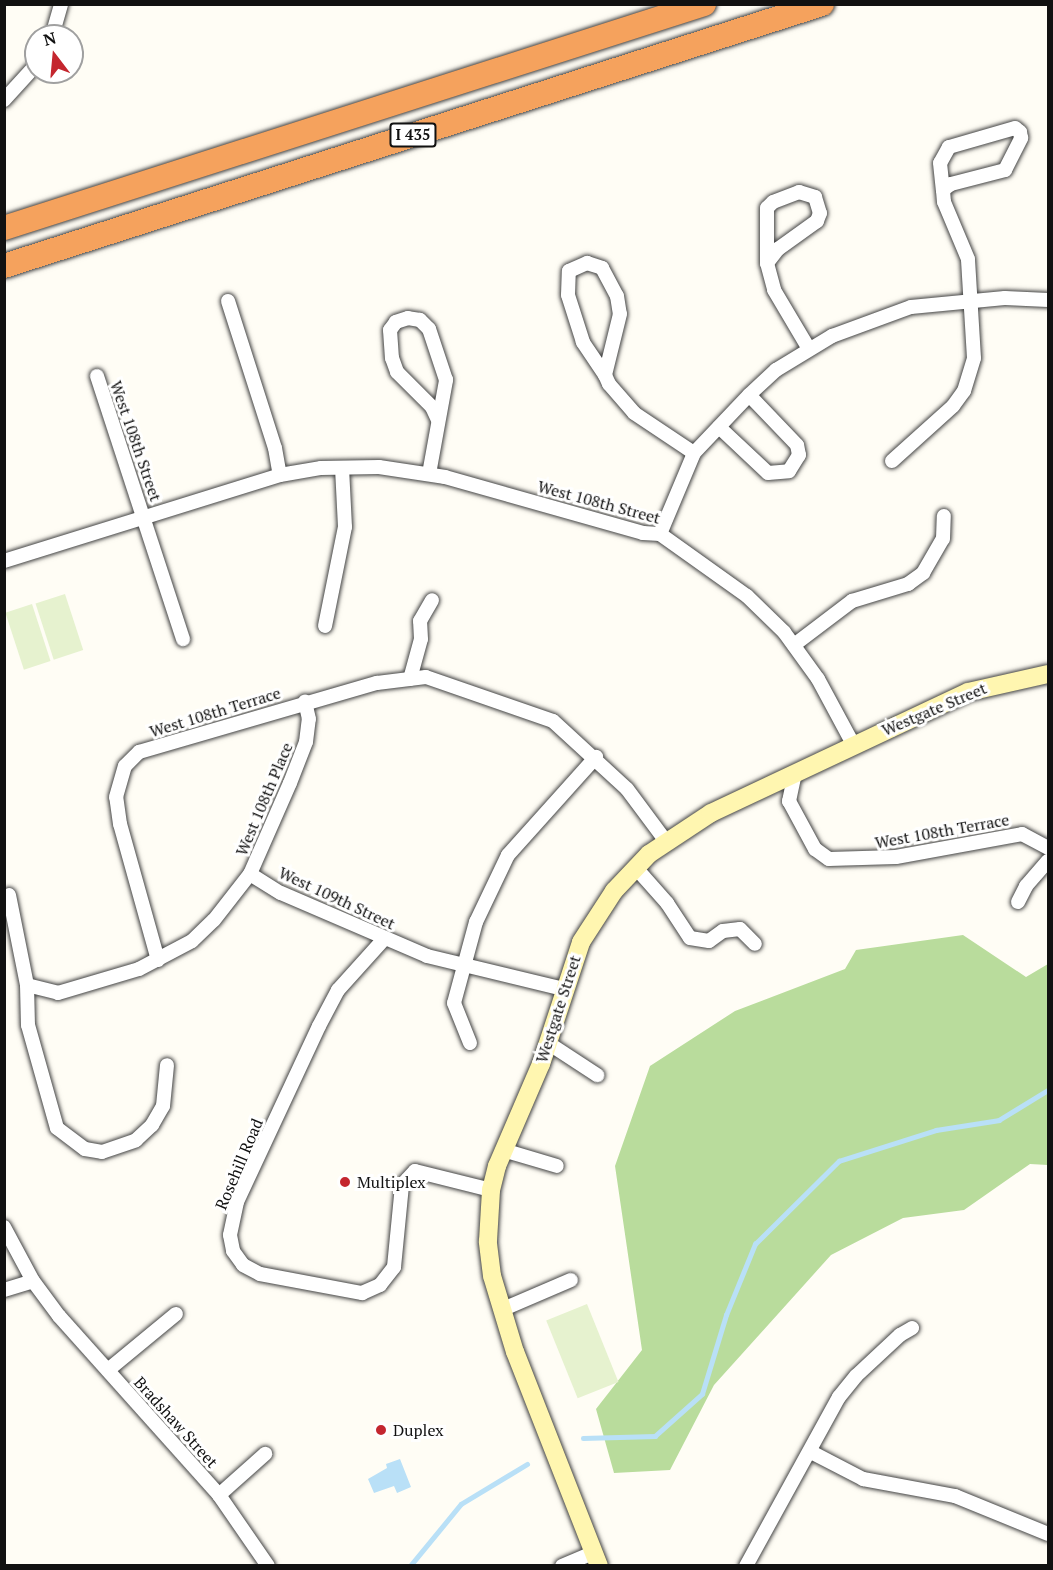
<!DOCTYPE html>
<style>
body{margin:0}
#map{position:relative;width:1053px;height:1570px;overflow:hidden;background:#fffdf5;font-family:"PT Serif",serif}
div>[style]{position:absolute}
[style*='--x']{left:calc(var(--x)*1px);top:calc(var(--y)*1px);width:calc(var(--w)*1px);rotate:calc(var(--a)*1deg)}
.forest>*{inset:0;background:#b9dc9c}
.pitch>*{inset:0;background:#e6f2cf;transform-origin:0 0}
.water>*{inset:0;background:#b9e0f7}
.stream>*{height:4.5px;margin:-2.25px;padding:0 2.25px;transform-origin:2.25px;border-radius:2.25px;background:#b9e0f7}
.roads{filter:drop-shadow(0 0 2px #444) drop-shadow(0 0 2px #444)}
.street>*{height:14px;margin:-7px;padding:0 7px;transform-origin:7px;border-radius:7px;background:#fff}
.secondary>*{height:18px;margin:-9px;padding:0 9px;transform-origin:9px;border-radius:9px;background:#fff6b0}
.highway>*{height:24px;margin:-12px;padding:0 12px;transform-origin:12px;border-radius:12px;background:#f5a25d}
.dots>*{width:16px;height:16px;translate:-50% -50%;box-sizing:border-box;border:3px solid #fff;border-radius:50%}
span{translate:-50% -50%;white-space:nowrap;text-align:center;line-height:1.15;-webkit-text-stroke:6px #fff;paint-order:stroke}
.shield-label span{padding:2px 4px;background:#fff;border:2px solid;border-radius:4px;-webkit-text-stroke-width:0}
.shield-label{font-size:15px;color:#111;font-weight:700}
.street-label{font-size:16px;color:#111}
.poi-label{font-size:16px;color:#111}
.left{translate:0 -50%;text-align:left}
.frame{position:absolute;inset:0;border:6px solid #111;pointer-events:none}
.north{position:absolute;left:24px;top:24px;width:60px;height:60px;box-sizing:border-box;background:#fff;border:2px solid #a0a0a0;border-radius:50%;rotate:344deg;font-size:16px;font-weight:700;line-height:24px;text-align:center;color:#111}
.north::after{content:'';display:block;margin:auto;width:21px;height:27px;background:#c4262e;clip-path:polygon(50% 0,100% 100%,50% 72%,0 100%)}
</style>
<div id="map">
<div class="forest">
<div style="clip-path:polygon(963px 935px,1026px 977px,1048px 964px,1048px 1165px,1030px 1164px,964px 1210px,903px 1218px,831px 1255px,714px 1385px,670px 1470px,614px 1473px,596px 1409px,642px 1350px,615px 1166px,650px 1066px,735px 1011px,845px 969px,856px 950px)"></div>
</div>
<div class="pitch">
<div style="left:65px;top:594px;width:59px;height:31px;rotate:72deg"></div>
<div style="left:32px;top:604px;width:60px;height:28px;rotate:72deg"></div>
<div style="left:587px;top:1304px;width:84px;height:44px;rotate:68deg"></div>
</div>
<div class="water">
<div style="clip-path:polygon(400px 1459px,411px 1487px,397px 1493px,394px 1486px,374px 1493px,368px 1479px,387px 1468px,386px 1464px)"></div>
</div>
<div class="stream">
<div style="--x:583;--y:1438;--w:72;--a:-1.6"></div>
<div style="--x:655;--y:1436;--w:63;--a:-41.8"></div>
<div style="--x:702;--y:1394;--w:83;--a:-73.1"></div>
<div style="--x:726;--y:1315;--w:77;--a:-67.8"></div>
<div style="--x:755;--y:1244;--w:118;--a:-44.7"></div>
<div style="--x:839;--y:1161;--w:102;--a:-17.7"></div>
<div style="--x:936;--y:1130;--w:64;--a:-9"></div>
<div style="--x:999;--y:1120;--w:57;--a:-31.5"></div>
<div style="--x:410;--y:1566;--w:80;--a:-50.6"></div>
<div style="--x:461;--y:1504;--w:77;--a:-31.2"></div>
</div>
<div class="roads">
<div class="street">
<div style="--x:52;--y:36;--w:33;--a:-74"></div>
<div style="--x:4;--y:100;--w:47;--a:-47.6"></div>
<div style="--x:767;--y:263;--w:55;--a:-90"></div>
<div style="--x:767;--y:208;--w:8;--a:-45"></div>
<div style="--x:773;--y:202;--w:28;--a:-21"></div>
<div style="--x:799;--y:192;--w:17;--a:17"></div>
<div style="--x:815;--y:197;--w:17;--a:73"></div>
<div style="--x:820;--y:213;--w:9;--a:111"></div>
<div style="--x:817;--y:221;--w:48;--a:144.3"></div>
<div style="--x:778;--y:249;--w:18;--a:128"></div>
<div style="--x:767;--y:263;--w:28;--a:75"></div>
<div style="--x:774;--y:290;--w:69;--a:59.3"></div>
<div style="--x:228;--y:301;--w:154;--a:72.3"></div>
<div style="--x:275;--y:448;--w:27;--a:80"></div>
<div style="--x:605;--y:375;--w:40;--a:-124"></div>
<div style="--x:583;--y:342;--w:49;--a:-107.7"></div>
<div style="--x:568;--y:295;--w:24;--a:-88"></div>
<div style="--x:569;--y:271;--w:20;--a:-24"></div>
<div style="--x:587;--y:263;--w:16;--a:18"></div>
<div style="--x:602;--y:268;--w:32;--a:62"></div>
<div style="--x:617;--y:296;--w:18;--a:81"></div>
<div style="--x:620;--y:314;--w:63;--a:103.8"></div>
<div style="--x:605;--y:375;--w:10;--a:66"></div>
<div style="--x:609;--y:384;--w:38;--a:49"></div>
<div style="--x:634;--y:413;--w:72;--a:33.7"></div>
<div style="--x:97;--y:376;--w:277;--a:71.9"></div>
<div style="--x:719;--y:427;--w:67;--a:43.2"></div>
<div style="--x:768;--y:473;--w:21;--a:-5"></div>
<div style="--x:789;--y:471;--w:19;--a:-58"></div>
<div style="--x:799;--y:455;--w:10;--a:-101"></div>
<div style="--x:797;--y:445;--w:69;--a:-133.8"></div>
<div style="--x:749;--y:395;--w:37;--a:-43"></div>
<div style="--x:776;--y:370;--w:66;--a:-31.3"></div>
<div style="--x:832;--y:336;--w:84;--a:-20.2"></div>
<div style="--x:911;--y:307;--w:94;--a:-5.5"></div>
<div style="--x:1005;--y:298;--w:43;--a:2.7"></div>
<div style="--x:892;--y:461;--w:82;--a:-42"></div>
<div style="--x:953;--y:406;--w:19;--a:-54"></div>
<div style="--x:964;--y:391;--w:34;--a:-73"></div>
<div style="--x:974;--y:358;--w:99;--a:-93.5"></div>
<div style="--x:968;--y:259;--w:62;--a:-112.8"></div>
<div style="--x:944;--y:202;--w:12;--a:-95"></div>
<div style="--x:943;--y:190;--w:10;--a:-37"></div>
<div style="--x:951;--y:184;--w:56;--a:-14.5"></div>
<div style="--x:1005;--y:170;--w:36;--a:-63"></div>
<div style="--x:1021;--y:138;--w:6;--a:-99"></div>
<div style="--x:1020;--y:132;--w:6;--a:-141"></div>
<div style="--x:1015;--y:128;--w:69;--a:163.9"></div>
<div style="--x:949;--y:147;--w:18;--a:119"></div>
<div style="--x:940;--y:163;--w:27;--a:84"></div>
<div style="--x:429;--y:474;--w:96;--a:-79.7"></div>
<div style="--x:446;--y:380;--w:54;--a:-108.4"></div>
<div style="--x:429;--y:329;--w:13;--a:-135"></div>
<div style="--x:420;--y:320;--w:12;--a:-171"></div>
<div style="--x:408;--y:318;--w:13;--a:162"></div>
<div style="--x:396;--y:322;--w:10;--a:127"></div>
<div style="--x:390;--y:330;--w:28;--a:86"></div>
<div style="--x:392;--y:358;--w:15;--a:70"></div>
<div style="--x:397;--y:372;--w:49;--a:45"></div>
<div style="--x:432;--y:407;--w:14;--a:65"></div>
<div style="--x:660;--y:534;--w:88;--a:-67.2"></div>
<div style="--x:694;--y:453;--w:80;--a:-46.5"></div>
<div style="--x:4;--y:561;--w:289;--a:-17.3"></div>
<div style="--x:280;--y:475;--w:42;--a:-9.7"></div>
<div style="--x:321;--y:468;--w:58;--a:-1"></div>
<div style="--x:379;--y:467;--w:67;--a:8.6"></div>
<div style="--x:445;--y:477;--w:206;--a:15.8"></div>
<div style="--x:643;--y:533;--w:17;--a:3"></div>
<div style="--x:660;--y:534;--w:107;--a:35.5"></div>
<div style="--x:747;--y:596;--w:52;--a:44.2"></div>
<div style="--x:784;--y:632;--w:58;--a:54.1"></div>
<div style="--x:818;--y:679;--w:74;--a:61.7"></div>
<div style="--x:325;--y:626;--w:101;--a:-78.6"></div>
<div style="--x:345;--y:527;--w:59;--a:-92.9"></div>
<div style="--x:794;--y:645;--w:73;--a:-37.2"></div>
<div style="--x:852;--y:601;--w:59;--a:-16.9"></div>
<div style="--x:908;--y:584;--w:19;--a:-36"></div>
<div style="--x:923;--y:573;--w:39;--a:-60"></div>
<div style="--x:943;--y:539;--w:23;--a:-88"></div>
<div style="--x:410;--y:679;--w:41;--a:-74.6"></div>
<div style="--x:421;--y:639;--w:18;--a:-93"></div>
<div style="--x:420;--y:621;--w:24;--a:-60"></div>
<div style="--x:795;--y:773;--w:29;--a:102"></div>
<div style="--x:789;--y:801;--w:55;--a:61.6"></div>
<div style="--x:815;--y:849;--w:17;--a:36"></div>
<div style="--x:829;--y:859;--w:67;--a:-1.7"></div>
<div style="--x:896;--y:857;--w:128;--a:-10.3"></div>
<div style="--x:1022;--y:834;--w:30;--a:28"></div>
<div style="--x:636;--y:868;--w:47;--a:48.5"></div>
<div style="--x:667;--y:903;--w:42;--a:56.7"></div>
<div style="--x:690;--y:938;--w:19;--a:9"></div>
<div style="--x:709;--y:941;--w:17;--a:-36"></div>
<div style="--x:723;--y:931;--w:17;--a:-7"></div>
<div style="--x:740;--y:929;--w:21;--a:45"></div>
<div style="--x:250;--y:874;--w:36;--a:32"></div>
<div style="--x:281;--y:893;--w:159;--a:23.3"></div>
<div style="--x:427;--y:956;--w:140;--a:13.6"></div>
<div style="--x:9;--y:895;--w:92;--a:78.7"></div>
<div style="--x:27;--y:985;--w:40;--a:88.6"></div>
<div style="--x:28;--y:1025;--w:107;--a:74.3"></div>
<div style="--x:57;--y:1128;--w:35;--a:37"></div>
<div style="--x:85;--y:1149;--w:17;--a:10"></div>
<div style="--x:102;--y:1152;--w:36;--a:-19"></div>
<div style="--x:136;--y:1140;--w:22;--a:-43"></div>
<div style="--x:152;--y:1125;--w:22;--a:-60"></div>
<div style="--x:163;--y:1106;--w:41;--a:-84.4"></div>
<div style="--x:1018;--y:902;--w:18;--a:-63"></div>
<div style="--x:1026;--y:886;--w:33;--a:-49"></div>
<div style="--x:384;--y:939;--w:69;--a:132"></div>
<div style="--x:338;--y:990;--w:41;--a:117.8"></div>
<div style="--x:319;--y:1026;--w:194;--a:115"></div>
<div style="--x:237;--y:1202;--w:34;--a:102"></div>
<div style="--x:230;--y:1235;--w:16;--a:79"></div>
<div style="--x:233;--y:1251;--w:17;--a:54"></div>
<div style="--x:243;--y:1265;--w:19;--a:28"></div>
<div style="--x:260;--y:1274;--w:104;--a:10.6"></div>
<div style="--x:362;--y:1293;--w:20;--a:-24"></div>
<div style="--x:380;--y:1285;--w:23;--a:-52"></div>
<div style="--x:394;--y:1267;--w:82;--a:-84.4"></div>
<div style="--x:402;--y:1185;--w:19;--a:-47"></div>
<div style="--x:415;--y:1171;--w:78;--a:14"></div>
<div style="--x:158;--y:960;--w:141;--a:-105.6"></div>
<div style="--x:120;--y:824;--w:27;--a:-98"></div>
<div style="--x:116;--y:797;--w:32;--a:-74"></div>
<div style="--x:125;--y:766;--w:20;--a:-45"></div>
<div style="--x:139;--y:752;--w:248;--a:-16.2"></div>
<div style="--x:377;--y:683;--w:49;--a:-7"></div>
<div style="--x:426;--y:677;--w:134;--a:19.1"></div>
<div style="--x:553;--y:721;--w:100;--a:42.6"></div>
<div style="--x:627;--y:789;--w:64;--a:53.3"></div>
<div style="--x:27;--y:985;--w:32;--a:14"></div>
<div style="--x:58;--y:993;--w:84;--a:-16.5"></div>
<div style="--x:139;--y:969;--w:60;--a:-27.8"></div>
<div style="--x:192;--y:941;--w:30;--a:-44"></div>
<div style="--x:214;--y:920;--w:58;--a:-52"></div>
<div style="--x:250;--y:874;--w:99;--a:-66.3"></div>
<div style="--x:290;--y:783;--w:44;--a:-68.7"></div>
<div style="--x:306;--y:742;--w:23;--a:-83"></div>
<div style="--x:309;--y:719;--w:18;--a:-103"></div>
<div style="--x:470;--y:1043;--w:43;--a:-111.8"></div>
<div style="--x:454;--y:1003;--w:84;--a:-74.8"></div>
<div style="--x:476;--y:922;--w:74;--a:-64.5"></div>
<div style="--x:508;--y:855;--w:132;--a:-48.1"></div>
<div style="--x:548;--y:1043;--w:59;--a:33.1"></div>
<div style="--x:503;--y:1150;--w:56;--a:16.5"></div>
<div style="--x:4;--y:1227;--w:61;--a:61.8"></div>
<div style="--x:33;--y:1281;--w:44;--a:53.4"></div>
<div style="--x:59;--y:1316;--w:240;--a:48.2"></div>
<div style="--x:219;--y:1495;--w:86;--a:55.4"></div>
<div style="--x:4;--y:1290;--w:30;--a:-17"></div>
<div style="--x:501;--y:1310;--w:76;--a:-23.2"></div>
<div style="--x:108;--y:1370;--w:88;--a:-39.5"></div>
<div style="--x:811;--y:1452;--w:59;--a:27.4"></div>
<div style="--x:863;--y:1479;--w:94;--a:10.5"></div>
<div style="--x:955;--y:1496;--w:100;--a:22.2"></div>
<div style="--x:219;--y:1495;--w:62;--a:-41.7"></div>
<div style="--x:562;--y:1566;--w:34;--a:-23"></div>
<div style="--x:746;--y:1566;--w:193;--a:-61.2"></div>
<div style="--x:839;--y:1397;--w:27;--a:-51"></div>
<div style="--x:856;--y:1376;--w:60;--a:-43"></div>
<div style="--x:900;--y:1335;--w:14;--a:-30"></div>
</div>
<div class="secondary">
<div style="--x:599;--y:1566;--w:230;--a:-111.4"></div>
<div style="--x:515;--y:1352;--w:79;--a:-106.8"></div>
<div style="--x:492;--y:1276;--w:35;--a:-97"></div>
<div style="--x:488;--y:1241;--w:51;--a:-86.6"></div>
<div style="--x:491;--y:1190;--w:25;--a:-76"></div>
<div style="--x:497;--y:1166;--w:111;--a:-66.7"></div>
<div style="--x:541;--y:1064;--w:128;--a:-71.8"></div>
<div style="--x:581;--y:942;--w:61;--a:-57.1"></div>
<div style="--x:614;--y:891;--w:51;--a:-46.6"></div>
<div style="--x:649;--y:854;--w:74;--a:-33.5"></div>
<div style="--x:711;--y:813;--w:284;--a:-25.2"></div>
<div style="--x:968;--y:692;--w:82;--a:-12.7"></div>
</div>
<div class="highway">
<div style="--x:4;--y:228;--w:735;--a:-17.74"></div>
<div style="--x:4;--y:266;--w:859;--a:-17.76"></div>
</div>
</div>
<div class="dots">
<div style="left:345px;top:1182px;background:#c4262e"></div>
<div style="left:381px;top:1430px;background:#c4262e"></div>
</div>
<div class="shield-label">
<span style="left:413px;top:135px">I 435</span>
</div>
<div class="street-label">
<span style="left:136px;top:441px;rotate:71deg">West 108th Street</span>
<span style="left:599px;top:502px;rotate:15deg">West 108th Street</span>
<span style="left:934px;top:709px;rotate:-23deg">Westgate Street</span>
<span style="left:215px;top:712px;rotate:-17deg">West 108th Terrace</span>
<span style="left:264px;top:799px;rotate:-67deg">West 108th Place</span>
<span style="left:942px;top:831px;rotate:-10deg">West 108th Terrace</span>
<span style="left:337px;top:898px;rotate:25deg">West 109th Street</span>
<span style="left:558px;top:1009px;rotate:-72deg">Westgate Street</span>
<span style="left:239px;top:1164px;rotate:-67deg">Rosehill Road</span>
<span style="left:176px;top:1422px;rotate:48deg">Bradshaw Street</span>
</div>
<div class="poi-label">
<span class="left" style="left:357px;top:1182px">Multiplex</span>
<span class="left" style="left:393px;top:1430px">Duplex</span>
</div>
<div class="frame"></div>
<div class="north">N</div>
</div>
